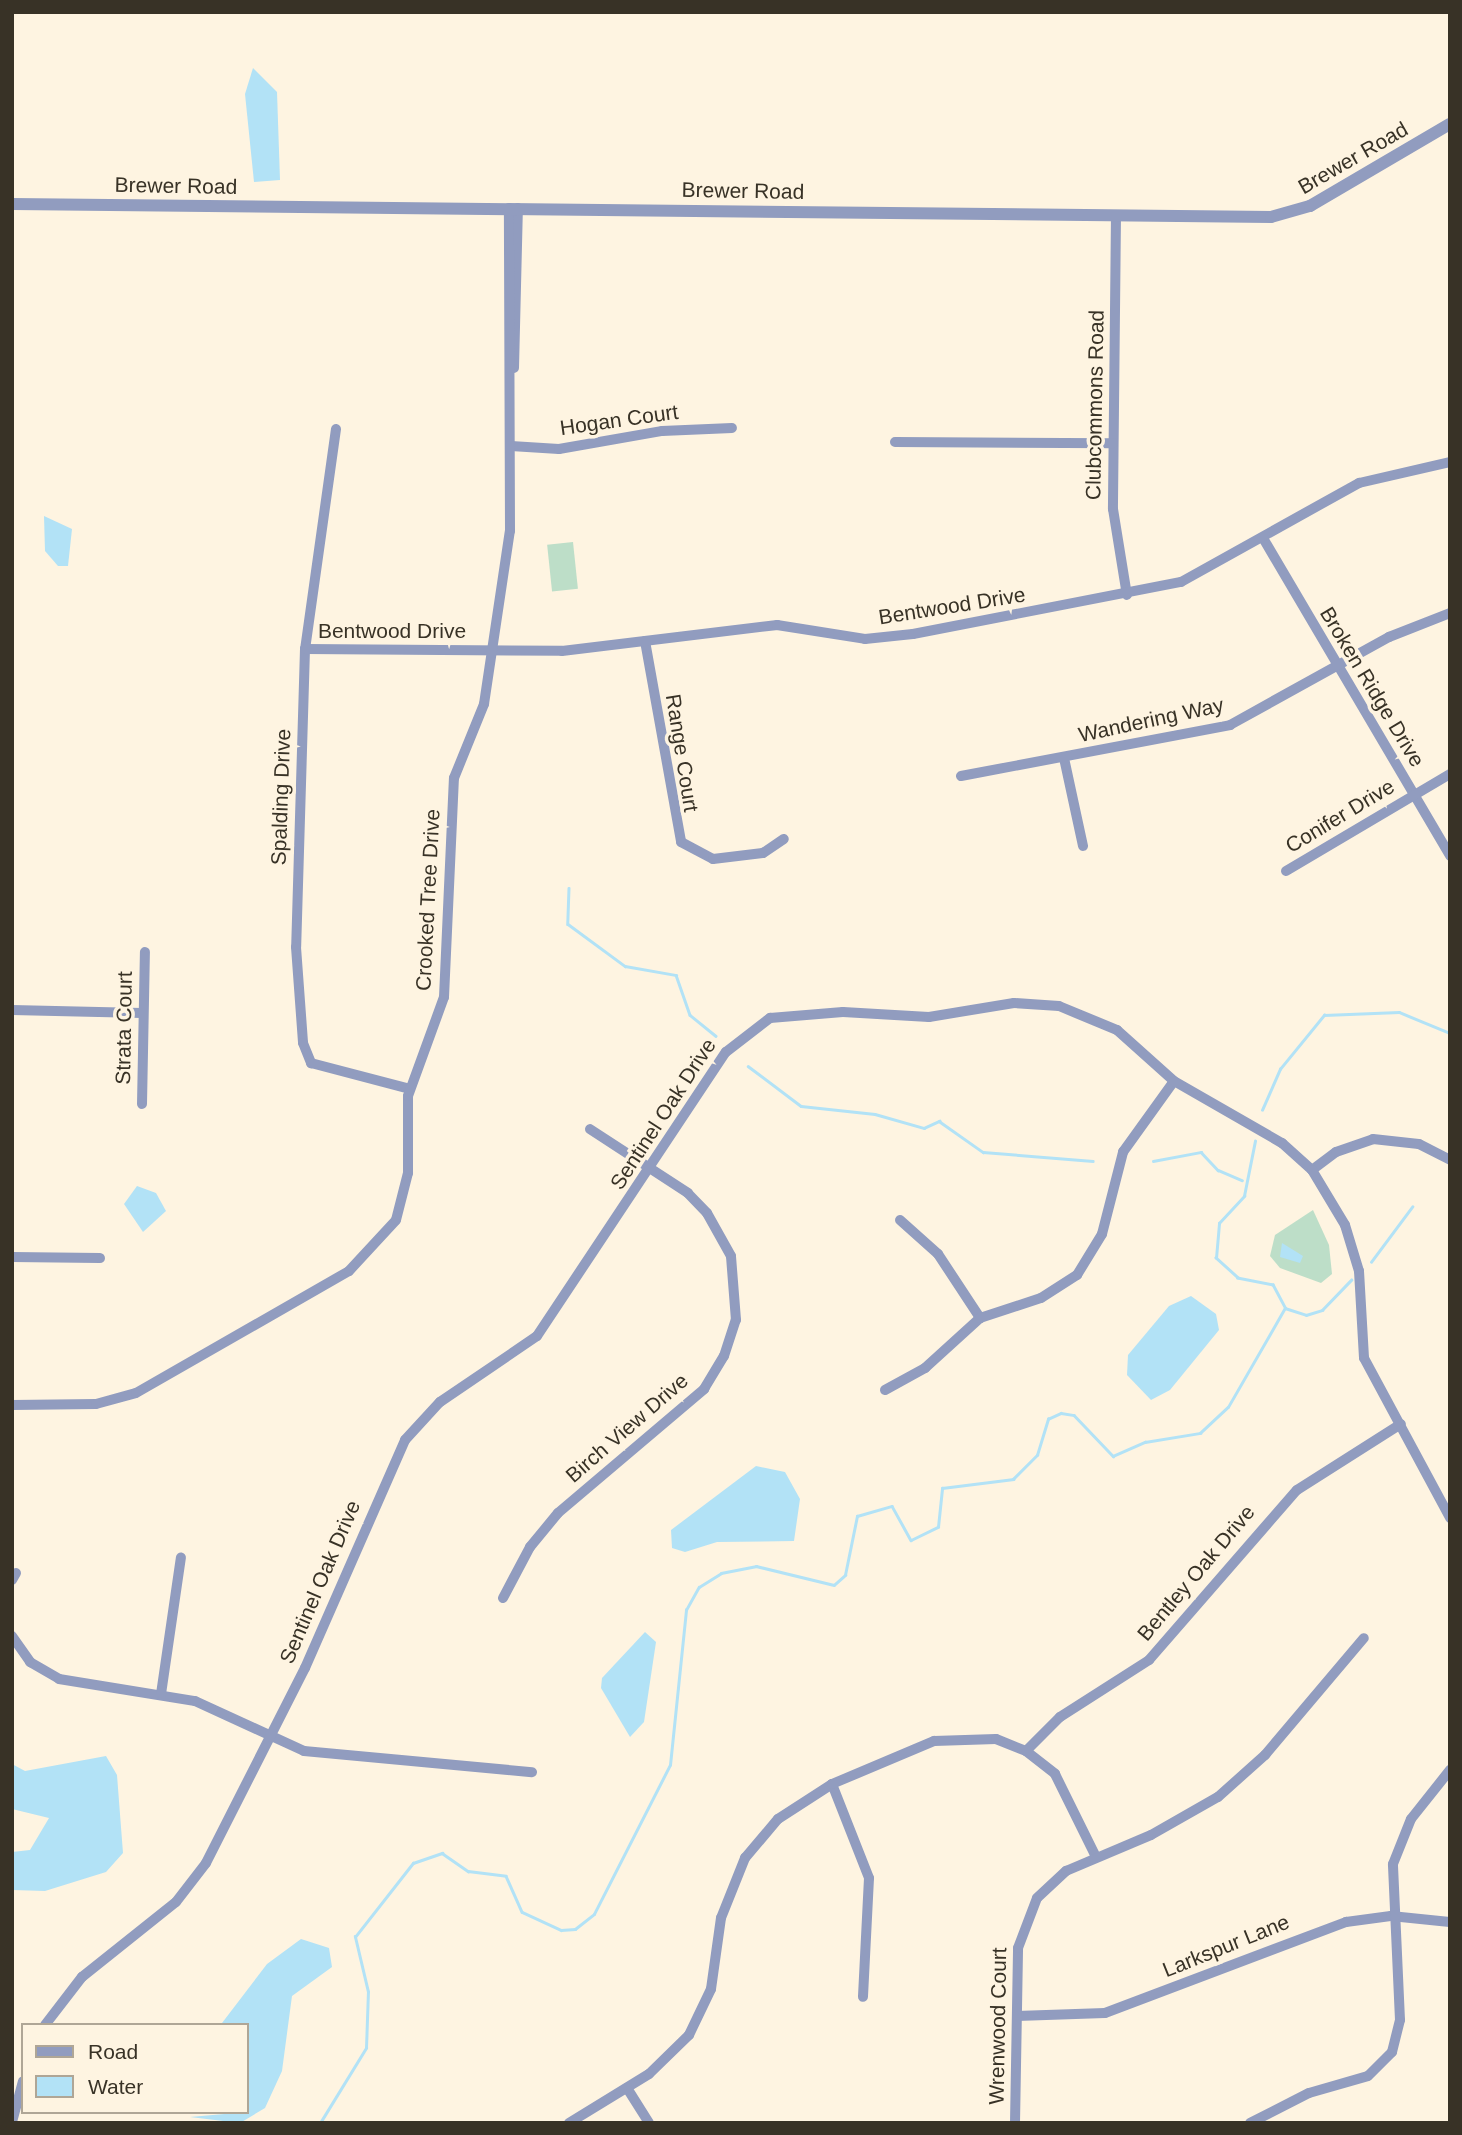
<!DOCTYPE html>
<style>
body{margin:0}
#map{position:relative;width:1462px;height:2135px;overflow:hidden;background:#fef4e1;font-family:Arial,sans-serif}
div>[style]{position:absolute}
[style*='--x']{left:calc(var(--x)*1px);top:calc(var(--y)*1px);width:calc(var(--w)*1px);rotate:calc(var(--a)*1deg)}
.green>*{inset:0;background:#bddec8;transform-origin:0 0}
.water>*{inset:0;background:#b2e2f6}
.stream>*{height:2.5px;margin:-1.25px;padding:0 1.25px;transform-origin:1.25px;border-radius:1.25px;background:#b2e2f6}
.minor>*{height:10px;margin:-5px;padding:0 5px;transform-origin:5px;border-radius:5px;background:#919cbf}
.tertiary>*{height:12px;margin:-6px;padding:0 6px;transform-origin:6px;border-radius:6px;background:#919cbf}
span{translate:-50% -50%;white-space:nowrap;text-align:center;line-height:1.15;-webkit-text-stroke:7px #fef4e1;paint-order:stroke}
.street-label{font-size:21px;color:#383226}
.frame{position:absolute;inset:0;border:14px solid #383226;pointer-events:none}
.legend{position:absolute;left:21px;top:2023px;width:228px;height:91px;box-sizing:border-box;background:#fef4e1;border:2px solid #afa696;margin:0;padding:9px 12px;list-style:none;font-size:21px;color:#383226}
.legend li{display:flex;align-items:center;gap:14px;height:35px}
.legend b{width:35px;border:2px solid #afa696}
</style>
<div id="map">
<div class="green">
<div style="left:573px;top:542px;width:47px;height:26px;rotate:84deg"></div>
<div style="clip-path:polygon(1313px 1210px,1329px 1245px,1332px 1274px,1321px 1283px,1280px 1268px,1270px 1256px,1275px 1235px)"></div>
</div>
<div class="water">
<div style="clip-path:polygon(253px 68px,277px 92px,280px 180px,254px 182px,245px 94px)"></div>
<div style="clip-path:polygon(44px 516px,72px 529px,68px 566px,58px 566px,45px 551px)"></div>
<div style="clip-path:polygon(137px 1186px,156px 1193px,166px 1211px,143px 1232px,124px 1204px)"></div>
<div style="clip-path:polygon(1282px 1243px,1303px 1256px,1300px 1263px,1280px 1257px)"></div>
<div style="clip-path:polygon(1191px 1296px,1216px 1314px,1219px 1330px,1170px 1390px,1151px 1400px,1127px 1375px,1128px 1355px,1169px 1306px)"></div>
<div style="clip-path:polygon(756px 1466px,785px 1472px,800px 1499px,794px 1541px,717px 1542px,685px 1552px,672px 1548px,671px 1530px)"></div>
<div style="clip-path:polygon(645px 1632px,656px 1642px,644px 1722px,630px 1737px,601px 1688px,602px 1678px)"></div>
<div style="clip-path:polygon(106px 1756px,117px 1775px,123px 1853px,106px 1872px,45px 1891px,12px 1890px,12px 1852px,30px 1850px,49px 1818px,12px 1809px,12px 1764px,25px 1771px)"></div>
<div style="clip-path:polygon(301px 1939px,329px 1948px,332px 1967px,292px 1996px,282px 2071px,265px 2108px,240px 2123px,190px 2117px,247px 2112px,247px 2025px,222px 2023px,267px 1964px)"></div>
</div>
<div class="stream">
<div style="--x:569;--y:888;--w:36;--a:92"></div>
<div style="--x:568;--y:924;--w:71;--a:36.4"></div>
<div style="--x:625;--y:966;--w:52;--a:10"></div>
<div style="--x:676;--y:975;--w:42;--a:70.7"></div>
<div style="--x:690;--y:1015;--w:33;--a:39"></div>
<div style="--x:748;--y:1066;--w:66;--a:37"></div>
<div style="--x:801;--y:1106;--w:74;--a:6.2"></div>
<div style="--x:875;--y:1114;--w:51;--a:15.9"></div>
<div style="--x:924;--y:1128;--w:17;--a:-25"></div>
<div style="--x:939;--y:1121;--w:54;--a:35.2"></div>
<div style="--x:983;--y:1152;--w:110;--a:4.7"></div>
<div style="--x:1262;--y:1110;--w:45;--a:-66.3"></div>
<div style="--x:1280;--y:1069;--w:70;--a:-50.8"></div>
<div style="--x:1324;--y:1015;--w:75;--a:-2.3"></div>
<div style="--x:1399;--y:1012;--w:55;--a:22.4"></div>
<div style="--x:1153;--y:1161;--w:49;--a:-10.6"></div>
<div style="--x:1201;--y:1152;--w:25;--a:47"></div>
<div style="--x:1218;--y:1170;--w:26;--a:23"></div>
<div style="--x:1371;--y:1262;--w:69;--a:-53.3"></div>
<div style="--x:1285;--y:1308;--w:22;--a:18"></div>
<div style="--x:1306;--y:1315;--w:17;--a:-17"></div>
<div style="--x:1322;--y:1310;--w:42;--a:-46"></div>
<div style="--x:320;--y:2123;--w:88;--a:-58.5"></div>
<div style="--x:366;--y:2048;--w:56;--a:-88"></div>
<div style="--x:368;--y:1992;--w:57;--a:-103.3"></div>
<div style="--x:355;--y:1937;--w:94;--a:-51.9"></div>
<div style="--x:413;--y:1863;--w:31;--a:-19"></div>
<div style="--x:442;--y:1853;--w:32;--a:35"></div>
<div style="--x:468;--y:1871;--w:38;--a:7"></div>
<div style="--x:506;--y:1876;--w:39;--a:66"></div>
<div style="--x:522;--y:1912;--w:43;--a:24.8"></div>
<div style="--x:561;--y:1930;--w:14;--a:-4"></div>
<div style="--x:575;--y:1929;--w:24;--a:-38"></div>
<div style="--x:594;--y:1914;--w:167;--a:-63"></div>
<div style="--x:670;--y:1765;--w:156;--a:-84.1"></div>
<div style="--x:686;--y:1610;--w:26;--a:-61"></div>
<div style="--x:699;--y:1587;--w:26;--a:-32"></div>
<div style="--x:721;--y:1573;--w:36;--a:-11"></div>
<div style="--x:756;--y:1566;--w:80;--a:13.7"></div>
<div style="--x:834;--y:1585;--w:15;--a:-42"></div>
<div style="--x:845;--y:1575;--w:60;--a:-78.5"></div>
<div style="--x:857;--y:1516;--w:36;--a:-16"></div>
<div style="--x:892;--y:1506;--w:39;--a:61"></div>
<div style="--x:911;--y:1540;--w:30;--a:-26"></div>
<div style="--x:938;--y:1527;--w:39;--a:-84"></div>
<div style="--x:942;--y:1488;--w:72;--a:-7.2"></div>
<div style="--x:1013;--y:1479;--w:34;--a:-45"></div>
<div style="--x:1037;--y:1455;--w:38;--a:-73"></div>
<div style="--x:1048;--y:1419;--w:14;--a:-25"></div>
<div style="--x:1061;--y:1413;--w:13;--a:9"></div>
<div style="--x:1074;--y:1415;--w:57;--a:46.4"></div>
<div style="--x:1113;--y:1456;--w:35;--a:-24"></div>
<div style="--x:1145;--y:1442;--w:56;--a:-9.3"></div>
<div style="--x:1200;--y:1433;--w:38;--a:-43"></div>
<div style="--x:1228;--y:1407;--w:114;--a:-60.1"></div>
<div style="--x:1285;--y:1308;--w:26;--a:-118"></div>
<div style="--x:1273;--y:1285;--w:36;--a:-169"></div>
<div style="--x:1238;--y:1278;--w:30;--a:-138"></div>
<div style="--x:1216;--y:1258;--w:35;--a:-85"></div>
<div style="--x:1219;--y:1223;--w:37;--a:-47"></div>
<div style="--x:1244;--y:1196;--w:56;--a:-78.7"></div>
</div>
<div class="minor">
<div style="--x:1116;--y:215;--w:294;--a:90.6"></div>
<div style="--x:1113;--y:509;--w:87;--a:80.8"></div>
<div style="--x:514;--y:368;--w:160;--a:-88.6"></div>
<div style="--x:336;--y:429;--w:222;--a:98"></div>
<div style="--x:305;--y:649;--w:298;--a:91.7"></div>
<div style="--x:296;--y:947;--w:96;--a:85.8"></div>
<div style="--x:303;--y:1043;--w:22;--a:68"></div>
<div style="--x:311;--y:1063;--w:102;--a:14.7"></div>
<div style="--x:895;--y:442;--w:218;--a:0.3"></div>
<div style="--x:511;--y:446;--w:48;--a:3.6"></div>
<div style="--x:559;--y:449;--w:105;--a:-9.9"></div>
<div style="--x:662;--y:431;--w:70;--a:-2.5"></div>
<div style="--x:1263;--y:538;--w:369;--a:59.5"></div>
<div style="--x:645;--y:641;--w:204;--a:79.8"></div>
<div style="--x:681;--y:842;--w:36;--a:28"></div>
<div style="--x:713;--y:859;--w:50;--a:-6.8"></div>
<div style="--x:763;--y:853;--w:25;--a:-34"></div>
<div style="--x:305;--y:649;--w:257;--a:0.4"></div>
<div style="--x:562;--y:651;--w:217;--a:-6.9"></div>
<div style="--x:777;--y:625;--w:89;--a:9"></div>
<div style="--x:865;--y:639;--w:48;--a:-5.9"></div>
<div style="--x:913;--y:634;--w:273;--a:-11"></div>
<div style="--x:1181;--y:582;--w:204;--a:-29.1"></div>
<div style="--x:1359;--y:483;--w:93;--a:-13"></div>
<div style="--x:1064;--y:758;--w:90;--a:77.8"></div>
<div style="--x:961;--y:776;--w:274;--a:-10.7"></div>
<div style="--x:1230;--y:725;--w:182;--a:-29"></div>
<div style="--x:1389;--y:637;--w:66;--a:-21.5"></div>
<div style="--x:1286;--y:871;--w:191;--a:-30.6"></div>
<div style="--x:12;--y:1010;--w:130;--a:1.3"></div>
<div style="--x:142;--y:1104;--w:152;--a:-88.9"></div>
<div style="--x:1312;--y:1170;--w:30;--a:-37"></div>
<div style="--x:1336;--y:1152;--w:39;--a:-19"></div>
<div style="--x:1373;--y:1139;--w:46;--a:6.2"></div>
<div style="--x:1419;--y:1144;--w:35;--a:27"></div>
<div style="--x:900;--y:1220;--w:51;--a:41.8"></div>
<div style="--x:938;--y:1254;--w:77;--a:56.7"></div>
<div style="--x:12;--y:1257;--w:88;--a:0.7"></div>
<div style="--x:885;--y:1390;--w:46;--a:-28.8"></div>
<div style="--x:925;--y:1368;--w:74;--a:-42.3"></div>
<div style="--x:980;--y:1318;--w:64;--a:-18.2"></div>
<div style="--x:1041;--y:1298;--w:43;--a:-32.6"></div>
<div style="--x:1077;--y:1275;--w:48;--a:-58.6"></div>
<div style="--x:1102;--y:1234;--w:85;--a:-75.6"></div>
<div style="--x:1123;--y:1152;--w:87;--a:-54.3"></div>
<div style="--x:12;--y:1405;--w:84;--a:-0.7"></div>
<div style="--x:96;--y:1404;--w:41;--a:-15.4"></div>
<div style="--x:136;--y:1393;--w:245;--a:-29.8"></div>
<div style="--x:349;--y:1271;--w:69;--a:-47.3"></div>
<div style="--x:396;--y:1220;--w:49;--a:-75.7"></div>
<div style="--x:408;--y:1173;--w:77;--a:-90"></div>
<div style="--x:408;--y:1096;--w:105;--a:-70"></div>
<div style="--x:444;--y:997;--w:219;--a:-87.4"></div>
<div style="--x:454;--y:778;--w:80;--a:-67.9"></div>
<div style="--x:484;--y:704;--w:175;--a:-81.5"></div>
<div style="--x:510;--y:531;--w:323;--a:-90.2"></div>
<div style="--x:12;--y:1580;--w:8;--a:-60"></div>
<div style="--x:503;--y:1598;--w:58;--a:-62.1"></div>
<div style="--x:530;--y:1547;--w:44;--a:-50.5"></div>
<div style="--x:558;--y:1513;--w:192;--a:-40.3"></div>
<div style="--x:704;--y:1389;--w:39;--a:-59"></div>
<div style="--x:724;--y:1356;--w:38;--a:-72"></div>
<div style="--x:736;--y:1320;--w:64;--a:-94.5"></div>
<div style="--x:731;--y:1256;--w:49;--a:-119.2"></div>
<div style="--x:707;--y:1213;--w:28;--a:-134"></div>
<div style="--x:688;--y:1193;--w:117;--a:-146.9"></div>
<div style="--x:12;--y:1636;--w:32;--a:55"></div>
<div style="--x:30;--y:1662;--w:34;--a:30"></div>
<div style="--x:59;--y:1679;--w:138;--a:9.2"></div>
<div style="--x:195;--y:1701;--w:120;--a:24.6"></div>
<div style="--x:304;--y:1751;--w:229;--a:5.3"></div>
<div style="--x:161;--y:1694;--w:138;--a:-81.7"></div>
<div style="--x:1026;--y:1751;--w:48;--a:-45"></div>
<div style="--x:1060;--y:1717;--w:106;--a:-32.6"></div>
<div style="--x:1149;--y:1660;--w:225;--a:-49"></div>
<div style="--x:1297;--y:1490;--w:123;--a:-32.4"></div>
<div style="--x:832;--y:1784;--w:101;--a:68.5"></div>
<div style="--x:869;--y:1878;--w:119;--a:92.9"></div>
<div style="--x:1017;--y:2016;--w:88;--a:-2"></div>
<div style="--x:1105;--y:2013;--w:258;--a:-20.7"></div>
<div style="--x:1346;--y:1922;--w:45;--a:-7.6"></div>
<div style="--x:1391;--y:1916;--w:59;--a:5.8"></div>
<div style="--x:45;--y:2025;--w:61;--a:-52.4"></div>
<div style="--x:82;--y:1977;--w:120;--a:-38.6"></div>
<div style="--x:176;--y:1902;--w:49;--a:-52.4"></div>
<div style="--x:206;--y:1863;--w:219;--a:-63.1"></div>
<div style="--x:305;--y:1668;--w:249;--a:-66.3"></div>
<div style="--x:405;--y:1440;--w:52;--a:-47.4"></div>
<div style="--x:440;--y:1402;--w:117;--a:-34.2"></div>
<div style="--x:537;--y:1336;--w:341;--a:-56.4"></div>
<div style="--x:726;--y:1052;--w:56;--a:-37.7"></div>
<div style="--x:770;--y:1018;--w:73;--a:-4.7"></div>
<div style="--x:843;--y:1012;--w:86;--a:3.3"></div>
<div style="--x:929;--y:1017;--w:86;--a:-9.4"></div>
<div style="--x:1014;--y:1003;--w:45;--a:3.8"></div>
<div style="--x:1059;--y:1006;--w:63;--a:22.5"></div>
<div style="--x:1117;--y:1030;--w:76;--a:41.8"></div>
<div style="--x:1174;--y:1081;--w:125;--a:29.9"></div>
<div style="--x:1282;--y:1143;--w:40;--a:42"></div>
<div style="--x:1312;--y:1170;--w:64;--a:59"></div>
<div style="--x:1345;--y:1225;--w:48;--a:73.1"></div>
<div style="--x:1359;--y:1271;--w:87;--a:86.7"></div>
<div style="--x:1364;--y:1358;--w:182;--a:61.7"></div>
<div style="--x:627;--y:2088;--w:41;--a:57.8"></div>
<div style="--x:12;--y:2122;--w:42;--a:-75"></div>
<div style="--x:569;--y:2123;--w:94;--a:-31.5"></div>
<div style="--x:649;--y:2074;--w:56;--a:-44.3"></div>
<div style="--x:689;--y:2035;--w:51;--a:-64.4"></div>
<div style="--x:711;--y:1989;--w:72;--a:-82"></div>
<div style="--x:721;--y:1918;--w:65;--a:-68.2"></div>
<div style="--x:745;--y:1858;--w:51;--a:-49.8"></div>
<div style="--x:778;--y:1819;--w:64;--a:-32.9"></div>
<div style="--x:832;--y:1784;--w:111;--a:-22.9"></div>
<div style="--x:934;--y:1741;--w:62;--a:-1.8"></div>
<div style="--x:996;--y:1739;--w:32;--a:22"></div>
<div style="--x:1026;--y:1751;--w:37;--a:38"></div>
<div style="--x:1055;--y:1774;--w:93;--a:63.7"></div>
<div style="--x:1015;--y:2123;--w:175;--a:-89"></div>
<div style="--x:1018;--y:1948;--w:53;--a:-69.2"></div>
<div style="--x:1037;--y:1898;--w:40;--a:-43"></div>
<div style="--x:1066;--y:1871;--w:92;--a:-23"></div>
<div style="--x:1151;--y:1835;--w:77;--a:-29.6"></div>
<div style="--x:1218;--y:1797;--w:63;--a:-41.8"></div>
<div style="--x:1265;--y:1755;--w:153;--a:-49.8"></div>
<div style="--x:1250;--y:2123;--w:66;--a:-27"></div>
<div style="--x:1309;--y:2093;--w:61;--a:-16.1"></div>
<div style="--x:1368;--y:2076;--w:34;--a:-45"></div>
<div style="--x:1392;--y:2052;--w:33;--a:-76"></div>
<div style="--x:1400;--y:2020;--w:156;--a:-92.6"></div>
<div style="--x:1393;--y:1864;--w:48;--a:-68.2"></div>
<div style="--x:1411;--y:1819;--w:63;--a:-51.5"></div>
</div>
<div class="tertiary">
<div style="--x:12;--y:204;--w:1259;--a:0.59"></div>
<div style="--x:1271;--y:217;--w:41;--a:-15.8"></div>
<div style="--x:1310;--y:206;--w:162;--a:-30.4"></div>
</div>
<div class="street-label">
<span style="left:1353px;top:158px;rotate:-30deg">Brewer Road</span>
<span style="left:176px;top:186px;rotate:1deg">Brewer Road</span>
<span style="left:743px;top:191px;rotate:1deg">Brewer Road</span>
<span style="left:1095px;top:405px;rotate:-89deg">Clubcommons Road</span>
<span style="left:619px;top:420px;rotate:-8deg">Hogan Court</span>
<span style="left:952px;top:606px;rotate:-9deg">Bentwood Drive</span>
<span style="left:392px;top:631px">Bentwood Drive</span>
<span style="left:1372px;top:687px;rotate:59deg">Broken Ridge Drive</span>
<span style="left:1151px;top:720px;rotate:-12deg">Wandering Way</span>
<span style="left:682px;top:753px;rotate:81deg">Range Court</span>
<span style="left:281px;top:797px;rotate:-88deg">Spalding Drive</span>
<span style="left:1340px;top:816px;rotate:-31deg">Conifer Drive</span>
<span style="left:428px;top:900px;rotate:-87deg">Crooked Tree Drive</span>
<span style="left:124px;top:1028px;rotate:-89deg">Strata Court</span>
<span style="left:663px;top:1114px;rotate:-57deg">Sentinel Oak Drive</span>
<span style="left:627px;top:1428px;rotate:-41deg">Birch View Drive</span>
<span style="left:1196px;top:1573px;rotate:-50deg">Bentley Oak Drive</span>
<span style="left:320px;top:1582px;rotate:-67deg">Sentinel Oak Drive</span>
<span style="left:1226px;top:1946px;rotate:-22deg">Larkspur Lane</span>
<span style="left:998px;top:2026px;rotate:-89deg">Wrenwood Court</span>
</div>
<div class="frame"></div>
<ul class="legend">
<li><b style="height:9px;background:#919cbf"></b>Road</li>
<li><b style="height:19px;background:#b2e2f6"></b>Water</li>
</ul>
</div>
